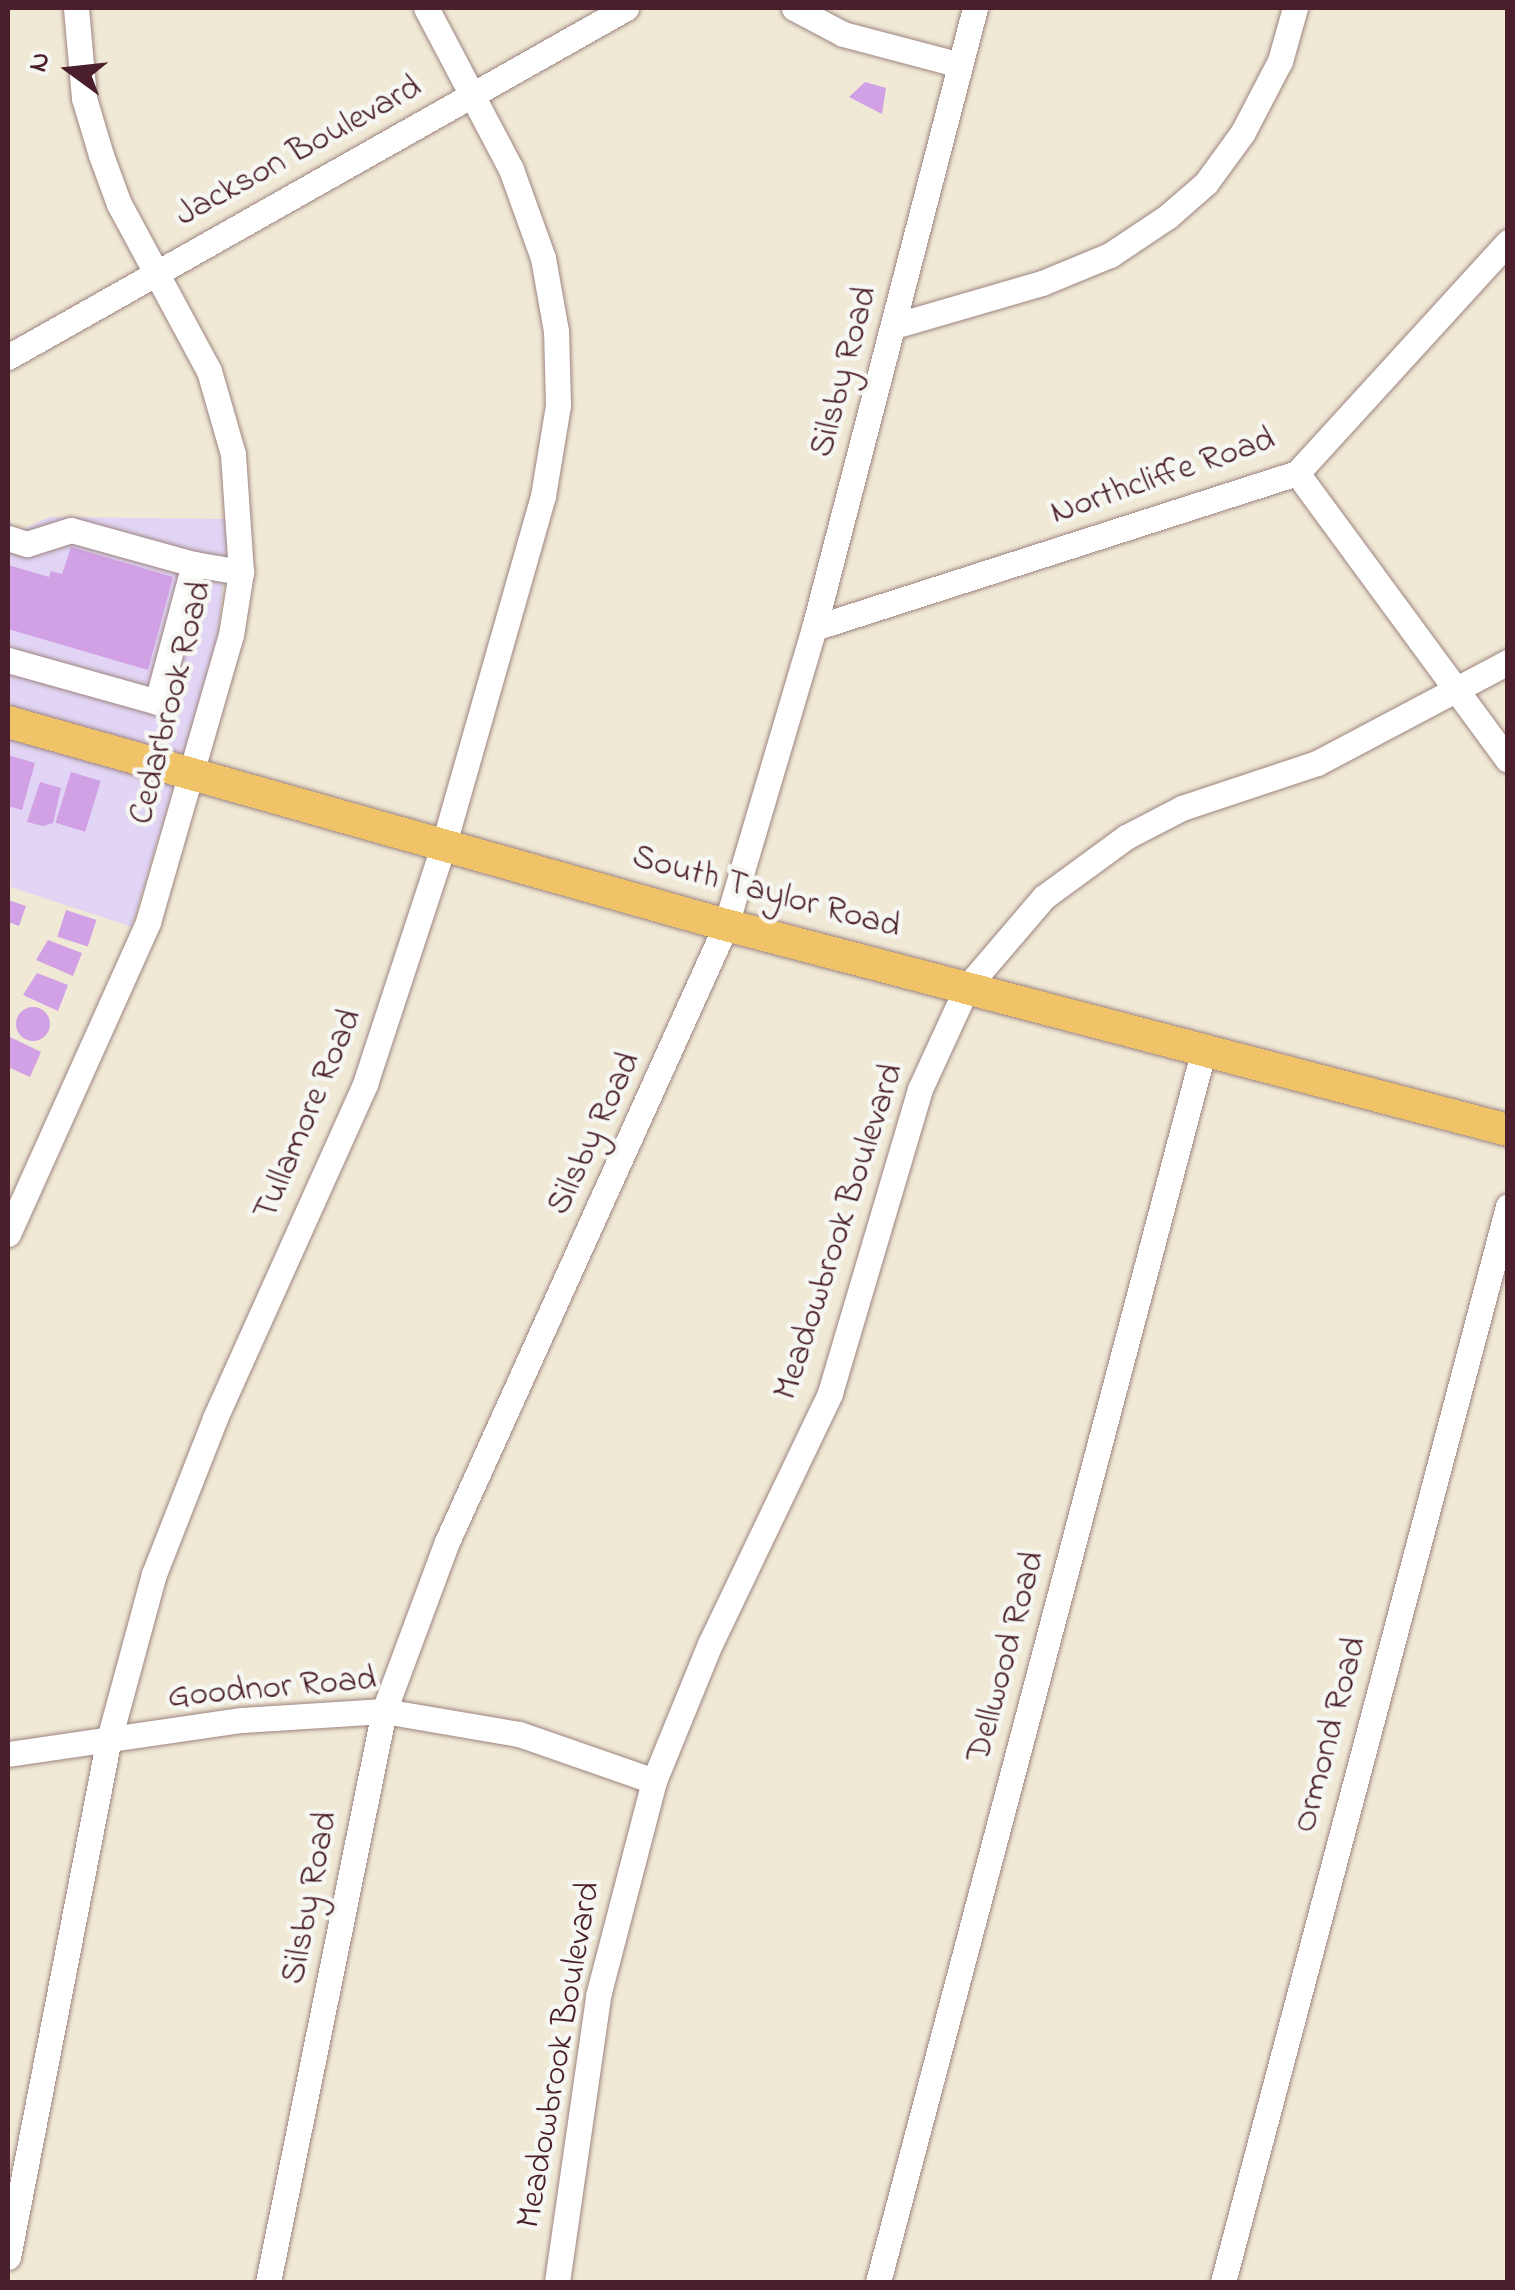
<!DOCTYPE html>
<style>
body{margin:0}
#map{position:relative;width:1515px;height:2290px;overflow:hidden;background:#f0e9d5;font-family:"Indie Flower",sans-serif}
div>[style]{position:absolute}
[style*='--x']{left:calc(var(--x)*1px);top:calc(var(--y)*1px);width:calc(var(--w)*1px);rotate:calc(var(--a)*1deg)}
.built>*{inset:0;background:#e1d4f4}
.building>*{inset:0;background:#d2a0e5;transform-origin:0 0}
.round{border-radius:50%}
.roads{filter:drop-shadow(0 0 2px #9d8480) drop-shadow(0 0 2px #9d8480)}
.minor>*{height:25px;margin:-12.5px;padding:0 12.5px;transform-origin:12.5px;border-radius:12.5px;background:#fff}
.major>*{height:32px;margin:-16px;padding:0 16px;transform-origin:16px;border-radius:16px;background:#f1c369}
span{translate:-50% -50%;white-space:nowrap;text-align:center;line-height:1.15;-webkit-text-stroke:9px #f6f6f2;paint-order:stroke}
.street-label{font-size:35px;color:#4a1f2b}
.frame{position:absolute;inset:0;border:10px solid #4a1f2b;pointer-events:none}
.north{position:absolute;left:20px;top:20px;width:100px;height:100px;-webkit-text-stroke:8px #f6f6f2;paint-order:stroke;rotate:285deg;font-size:28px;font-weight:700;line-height:40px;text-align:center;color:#4a1f2b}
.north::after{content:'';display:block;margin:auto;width:35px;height:45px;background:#4a1f2b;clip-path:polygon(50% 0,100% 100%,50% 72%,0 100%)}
</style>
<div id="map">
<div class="built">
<div style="clip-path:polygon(8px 517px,17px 532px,50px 517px,229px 519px,218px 636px,132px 927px,11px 887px)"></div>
</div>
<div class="building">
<div style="clip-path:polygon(865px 82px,886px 88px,882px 114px,849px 97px)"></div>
<div style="clip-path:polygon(71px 547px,173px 577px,148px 670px,8px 629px,8px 565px,49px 577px,51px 571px,62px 574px)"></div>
<div style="clip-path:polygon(8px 755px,35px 763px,22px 810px,8px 806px)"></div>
<div style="left:71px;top:772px;width:31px;height:53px;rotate:17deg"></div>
<div style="clip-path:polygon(40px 782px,61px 788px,53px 823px,43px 826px,27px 822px)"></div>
<div style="clip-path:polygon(8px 900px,26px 906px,19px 926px,8px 922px)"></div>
<div style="left:66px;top:910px;width:32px;height:28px;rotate:18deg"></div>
<div style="clip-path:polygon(48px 940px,82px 953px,73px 976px,36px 960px)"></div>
<div style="clip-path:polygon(37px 973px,68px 985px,58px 1011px,23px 995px)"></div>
<div class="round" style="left:16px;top:1007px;width:34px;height:34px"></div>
<div style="clip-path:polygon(8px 1036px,41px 1052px,30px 1077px,8px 1067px)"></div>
</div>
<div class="roads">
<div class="minor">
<div style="--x:794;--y:8;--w:55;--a:28"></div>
<div style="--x:843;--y:34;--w:121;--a:14.8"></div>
<div style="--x:894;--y:326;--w:154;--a:-16.2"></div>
<div style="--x:1042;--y:283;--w:74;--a:-22.4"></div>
<div style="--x:1110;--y:255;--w:69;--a:-33.7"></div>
<div style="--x:1167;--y:217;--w:52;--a:-41.1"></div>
<div style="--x:1206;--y:183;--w:63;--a:-54"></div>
<div style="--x:1243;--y:132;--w:80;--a:-62.5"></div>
<div style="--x:1280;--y:61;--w:55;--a:-74.2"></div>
<div style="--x:8;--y:357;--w:710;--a:-29.45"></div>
<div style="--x:1297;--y:473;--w:356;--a:53.7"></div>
<div style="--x:8;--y:538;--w:20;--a:18"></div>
<div style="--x:27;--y:544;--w:46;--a:-17.7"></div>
<div style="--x:71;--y:530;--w:128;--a:15.5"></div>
<div style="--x:814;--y:628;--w:507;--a:-17.79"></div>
<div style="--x:1297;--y:473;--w:313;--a:-47.6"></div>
<div style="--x:8;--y:660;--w:155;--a:15.7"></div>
<div style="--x:157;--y:702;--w:143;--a:-75"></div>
<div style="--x:194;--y:564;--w:48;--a:9.7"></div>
<div style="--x:8;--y:1234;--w:342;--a:-65.8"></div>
<div style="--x:148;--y:922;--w:299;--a:-73.9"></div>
<div style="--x:231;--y:635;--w:64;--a:-81"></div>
<div style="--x:241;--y:572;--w:118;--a:-93.9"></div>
<div style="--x:233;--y:454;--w:86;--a:-106.1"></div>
<div style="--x:209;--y:371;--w:190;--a:-118.3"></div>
<div style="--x:119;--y:204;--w:52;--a:-110.2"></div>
<div style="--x:101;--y:155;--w:59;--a:-106.6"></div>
<div style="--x:84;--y:98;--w:90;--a:-95.1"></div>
<div style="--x:8;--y:1754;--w:236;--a:-8.3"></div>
<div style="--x:242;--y:1720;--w:142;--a:-3.6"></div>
<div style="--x:384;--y:1711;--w:137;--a:9.7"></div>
<div style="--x:519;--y:1734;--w:143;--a:19.2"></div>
<div style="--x:8;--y:2257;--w:524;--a:-78.99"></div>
<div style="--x:108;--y:1743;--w:175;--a:-74.8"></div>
<div style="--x:154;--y:1574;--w:168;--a:-68.6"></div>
<div style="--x:215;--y:1418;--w:366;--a:-65.8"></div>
<div style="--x:365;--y:1084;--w:250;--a:-71.8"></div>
<div style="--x:443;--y:847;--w:365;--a:-74.1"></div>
<div style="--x:543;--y:496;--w:92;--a:-80.6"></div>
<div style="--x:558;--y:405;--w:74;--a:-91.5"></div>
<div style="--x:556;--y:331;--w:74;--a:-100.1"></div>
<div style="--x:543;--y:258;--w:95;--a:-109.8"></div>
<div style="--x:511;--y:169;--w:182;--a:-117.8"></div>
<div style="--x:268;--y:2282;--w:583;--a:-78.52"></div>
<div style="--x:384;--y:1711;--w:178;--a:-69.6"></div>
<div style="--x:446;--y:1544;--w:679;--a:-65.66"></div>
<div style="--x:726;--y:925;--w:310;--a:-73.5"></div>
<div style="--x:814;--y:628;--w:641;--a:-75.44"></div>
<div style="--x:557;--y:2282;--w:289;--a:-81.8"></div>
<div style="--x:598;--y:1996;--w:222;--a:-75.4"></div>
<div style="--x:654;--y:1781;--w:148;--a:-67.8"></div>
<div style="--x:710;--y:1644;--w:278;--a:-64.4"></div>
<div style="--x:830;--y:1393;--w:317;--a:-73.5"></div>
<div style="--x:920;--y:1089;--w:112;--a:-65.3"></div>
<div style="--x:967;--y:987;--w:118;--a:-49.5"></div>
<div style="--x:1044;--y:897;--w:102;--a:-36.2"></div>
<div style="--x:1126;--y:837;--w:63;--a:-27.4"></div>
<div style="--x:1182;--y:808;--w:142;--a:-18.4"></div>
<div style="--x:1317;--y:763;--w:216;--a:-27.9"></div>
<div style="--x:878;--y:2282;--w:1275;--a:-75.19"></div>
<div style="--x:1223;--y:2282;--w:1113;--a:-75.16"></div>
</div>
<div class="major">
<div style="--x:8;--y:722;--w:746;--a:15.79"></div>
<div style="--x:726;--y:925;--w:808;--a:14.69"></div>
</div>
</div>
<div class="street-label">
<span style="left:299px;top:152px;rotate:-29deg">Jackson Boulevard</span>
<span style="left:845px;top:372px;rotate:-75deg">Silsby Road</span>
<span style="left:1163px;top:477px;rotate:-19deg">Northcliffe Road</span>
<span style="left:172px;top:703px;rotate:-76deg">Cedarbrook Road</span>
<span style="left:766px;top:893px;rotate:15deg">South Taylor Road</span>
<span style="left:309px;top:1115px;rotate:-67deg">Tullamore Road</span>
<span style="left:595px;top:1134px;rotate:-65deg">Silsby Road</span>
<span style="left:840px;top:1232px;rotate:-72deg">Meadowbrook Boulevard</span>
<span style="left:1007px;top:1657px;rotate:-75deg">Dellwood Road</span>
<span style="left:272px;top:1689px;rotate:-5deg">Goodnor Road</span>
<span style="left:1331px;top:1735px;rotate:-75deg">Ormond Road</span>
<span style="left:311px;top:1898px;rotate:-79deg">Silsby Road</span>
<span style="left:560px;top:2055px;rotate:-80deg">Meadowbrook Boulevard</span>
</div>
<div class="frame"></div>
<div class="north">N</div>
</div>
